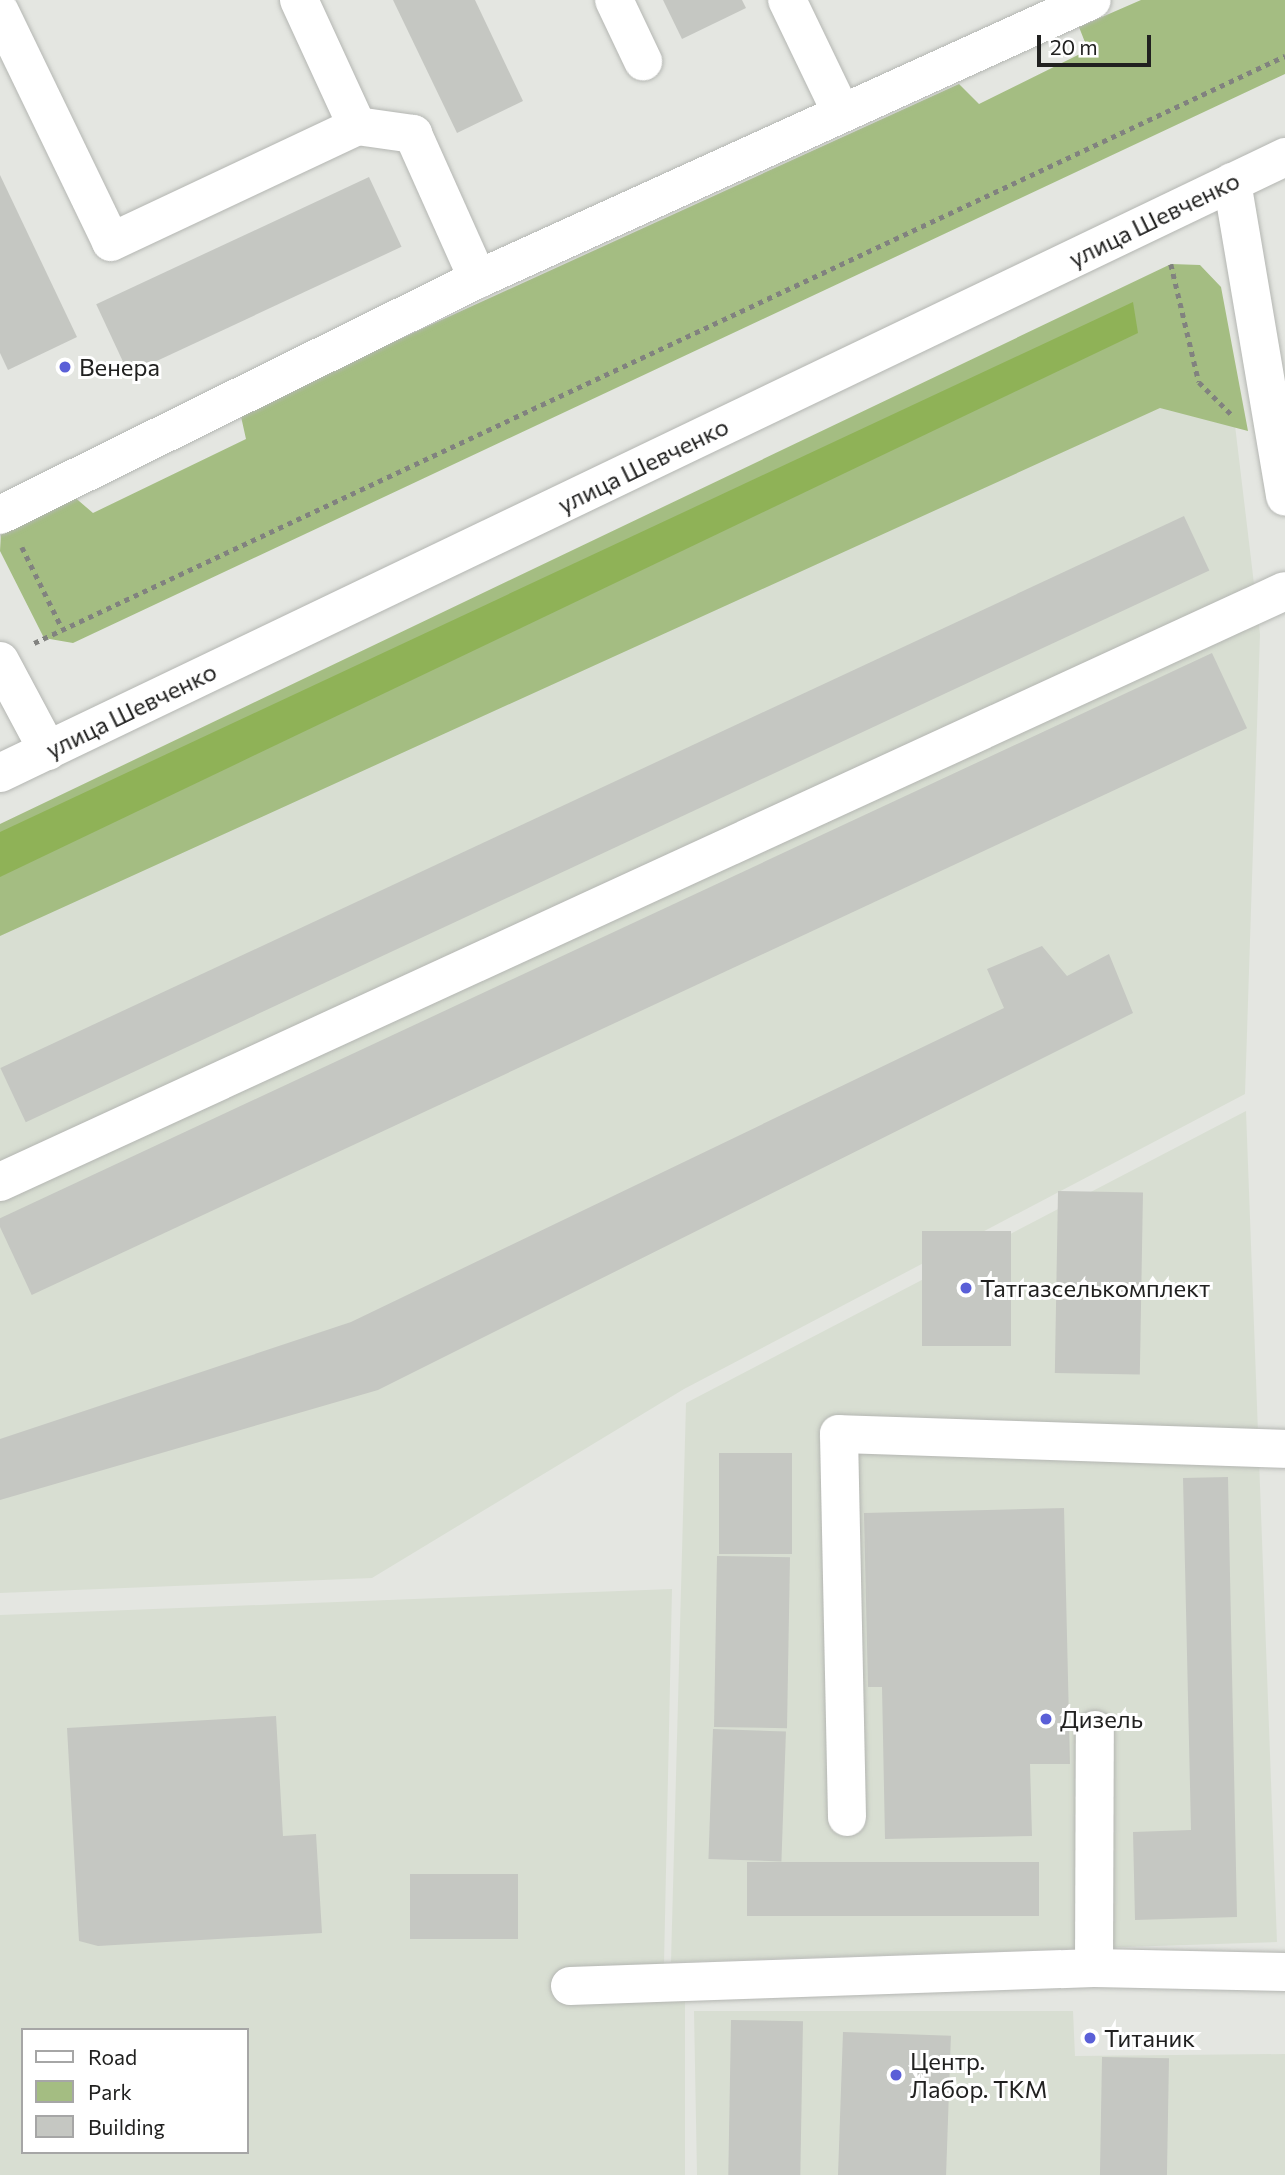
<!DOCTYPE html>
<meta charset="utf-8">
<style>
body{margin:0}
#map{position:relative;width:1285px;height:2175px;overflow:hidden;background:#e4e6e1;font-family:Commissioner,sans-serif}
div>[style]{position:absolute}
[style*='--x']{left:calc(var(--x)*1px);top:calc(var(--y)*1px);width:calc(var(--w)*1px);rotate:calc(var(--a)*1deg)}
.built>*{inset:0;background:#d8ded2}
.green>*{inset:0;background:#a4bd82}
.forest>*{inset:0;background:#8fb257}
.building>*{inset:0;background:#c5c7c2;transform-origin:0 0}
.path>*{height:4.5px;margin-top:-2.25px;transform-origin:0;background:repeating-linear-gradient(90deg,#81827f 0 5px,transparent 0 10px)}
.roads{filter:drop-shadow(0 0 2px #b4b6b2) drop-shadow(0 0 2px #b4b6b2)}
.minor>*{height:38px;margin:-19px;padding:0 19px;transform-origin:19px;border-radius:19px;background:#fff}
.major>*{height:38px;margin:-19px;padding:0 19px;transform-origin:19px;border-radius:19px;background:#fff}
.dots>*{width:19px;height:19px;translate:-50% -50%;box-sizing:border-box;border:4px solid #fff;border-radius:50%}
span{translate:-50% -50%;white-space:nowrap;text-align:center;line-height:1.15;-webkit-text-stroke:6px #fff;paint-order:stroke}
.street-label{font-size:24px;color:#212120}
.poi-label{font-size:24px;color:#212120}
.left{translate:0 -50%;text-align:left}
.legend{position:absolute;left:21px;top:2028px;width:228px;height:126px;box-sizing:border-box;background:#fff;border:2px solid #a6a6a6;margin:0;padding:9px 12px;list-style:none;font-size:21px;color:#212120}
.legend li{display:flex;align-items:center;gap:14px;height:35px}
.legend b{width:35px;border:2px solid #a6a6a6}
.scale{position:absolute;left:1037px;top:35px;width:114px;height:32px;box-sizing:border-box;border:4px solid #212120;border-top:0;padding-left:9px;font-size:21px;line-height:24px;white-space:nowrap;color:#212120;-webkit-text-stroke:5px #fff;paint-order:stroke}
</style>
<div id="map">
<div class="built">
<div style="clip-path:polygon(1172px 376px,1234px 417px,1260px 634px,1245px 1094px,684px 1389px,372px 1578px,0 1593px,0 903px)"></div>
<div style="clip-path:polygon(1246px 1111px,1277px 1942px,671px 1962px,686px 1403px)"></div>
<div style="clip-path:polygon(evenodd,672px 1589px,664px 1965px,685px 1977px,685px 2175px,0 2175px,0 1615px,672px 1589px,23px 2030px,247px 2030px,247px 2152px,23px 2152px,23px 2030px)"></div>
<div style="clip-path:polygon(694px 2011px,1073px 2011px,1075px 2056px,1285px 2054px,1285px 2175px,697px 2175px)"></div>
</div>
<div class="green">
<div style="clip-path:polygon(1141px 0,1285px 0,1285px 74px,73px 643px,44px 638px,0 551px,1px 533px,72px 495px,93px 513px,246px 439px,240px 412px,959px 84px,979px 104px,1088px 50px,1079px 27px)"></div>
<div style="clip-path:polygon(1171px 264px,1200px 265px,1221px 287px,1248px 431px,1160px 408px,0 936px,0 824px)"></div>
</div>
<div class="forest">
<div style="clip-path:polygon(1133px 302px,1138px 333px,0 877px,0 832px)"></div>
</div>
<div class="building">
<div style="clip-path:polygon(393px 0,475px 0,523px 101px,457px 133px)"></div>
<div style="clip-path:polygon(663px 0,742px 0,746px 8px,682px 39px)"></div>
<div style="clip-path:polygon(0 175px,77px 337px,8px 370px,0 353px)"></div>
<div style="left:369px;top:177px;width:77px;height:301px;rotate:65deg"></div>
<div style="left:1184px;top:516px;width:60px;height:1306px;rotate:65deg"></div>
<div style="left:1212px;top:653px;width:83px;height:1341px;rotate:65deg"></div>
<div style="clip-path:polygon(1042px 946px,1067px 976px,1109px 954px,1133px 1013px,378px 1390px,0 1500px,0 1439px,351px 1322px,1004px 1008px,987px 969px)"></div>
<div style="left:1058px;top:1191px;width:85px;height:182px;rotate:1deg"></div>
<div style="left:922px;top:1231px;width:89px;height:115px"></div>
<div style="left:719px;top:1453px;width:73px;height:101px"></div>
<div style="clip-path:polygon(1228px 1477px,1237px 1917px,1135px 1920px,1133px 1832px,1191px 1830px,1183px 1478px)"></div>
<div style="clip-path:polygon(1064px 1508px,1070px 1764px,1030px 1764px,1032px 1836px,885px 1839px,882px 1687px,868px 1687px,864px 1513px)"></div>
<div style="left:717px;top:1556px;width:73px;height:171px;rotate:1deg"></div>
<div style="clip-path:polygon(276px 1716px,283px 1836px,316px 1834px,322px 1933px,98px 1946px,79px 1941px,67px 1728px)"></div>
<div style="left:713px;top:1729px;width:73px;height:130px;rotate:2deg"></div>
<div style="left:1039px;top:1862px;width:54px;height:292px;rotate:90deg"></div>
<div style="left:518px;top:1874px;width:65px;height:108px;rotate:90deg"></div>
<div style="left:731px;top:2020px;width:72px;height:155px;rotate:1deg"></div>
<div style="left:843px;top:2032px;width:108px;height:143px;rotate:2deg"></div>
<div style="left:1102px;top:2057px;width:67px;height:118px;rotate:1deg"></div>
</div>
<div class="path">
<div style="--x:1171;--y:264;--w:121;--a:76.7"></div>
<div style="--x:1199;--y:382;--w:45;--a:45"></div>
<div style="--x:22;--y:547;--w:90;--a:63.7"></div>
<div style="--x:34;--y:643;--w:1382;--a:-25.14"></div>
</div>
<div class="roads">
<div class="minor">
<div style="--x:299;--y:0;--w:139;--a:65.3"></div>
<div style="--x:357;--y:126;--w:57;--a:8.1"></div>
<div style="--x:413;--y:134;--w:159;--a:65.9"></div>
<div style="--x:614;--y:0;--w:68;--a:64.6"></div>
<div style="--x:787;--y:0;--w:124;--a:64.3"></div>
<div style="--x:0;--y:12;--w:255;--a:64.2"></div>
<div style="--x:111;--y:242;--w:272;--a:-25.2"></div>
<div style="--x:1232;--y:182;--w:319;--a:80.4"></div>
<div style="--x:0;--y:515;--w:533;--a:-26.28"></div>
<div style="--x:478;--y:279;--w:674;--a:-24.44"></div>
<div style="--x:0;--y:661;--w:102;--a:61.9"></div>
<div style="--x:0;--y:1182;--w:1414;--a:-24.7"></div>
<div style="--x:847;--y:1817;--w:383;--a:-91.2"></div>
<div style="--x:839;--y:1434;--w:446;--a:1.9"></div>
<div style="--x:1094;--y:1968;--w:238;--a:-89.8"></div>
<div style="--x:570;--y:1986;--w:524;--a:-1.97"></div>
<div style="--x:1094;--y:1968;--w:191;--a:1.2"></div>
</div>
<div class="major">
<div style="--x:0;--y:773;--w:1425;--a:-25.61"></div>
</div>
</div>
<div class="dots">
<div style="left:65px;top:367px;background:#5a5fd7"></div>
<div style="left:966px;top:1288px;background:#5a5fd7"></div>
<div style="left:1046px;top:1719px;background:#5a5fd7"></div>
<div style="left:1090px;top:2038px;background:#5a5fd7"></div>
<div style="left:896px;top:2075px;background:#5a5fd7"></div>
</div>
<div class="street-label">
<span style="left:1154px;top:219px;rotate:-26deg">улица Шевченко</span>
<span style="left:643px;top:465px;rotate:-26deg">улица Шевченко</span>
<span style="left:131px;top:710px;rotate:-26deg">улица Шевченко</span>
</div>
<div class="poi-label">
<span class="left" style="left:79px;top:367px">Венера</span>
<span class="left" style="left:980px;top:1288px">Татгазселькомплект</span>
<span class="left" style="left:1060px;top:1719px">Дизель</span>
<span class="left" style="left:1104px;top:2038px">Титаник</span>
<span class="left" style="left:910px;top:2075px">Центр.<br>Лабор. ТКМ</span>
</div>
<ul class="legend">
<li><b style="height:9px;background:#fff"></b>Road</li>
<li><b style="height:19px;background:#a4bd82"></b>Park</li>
<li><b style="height:19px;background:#c5c7c2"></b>Building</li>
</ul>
<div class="scale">20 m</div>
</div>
